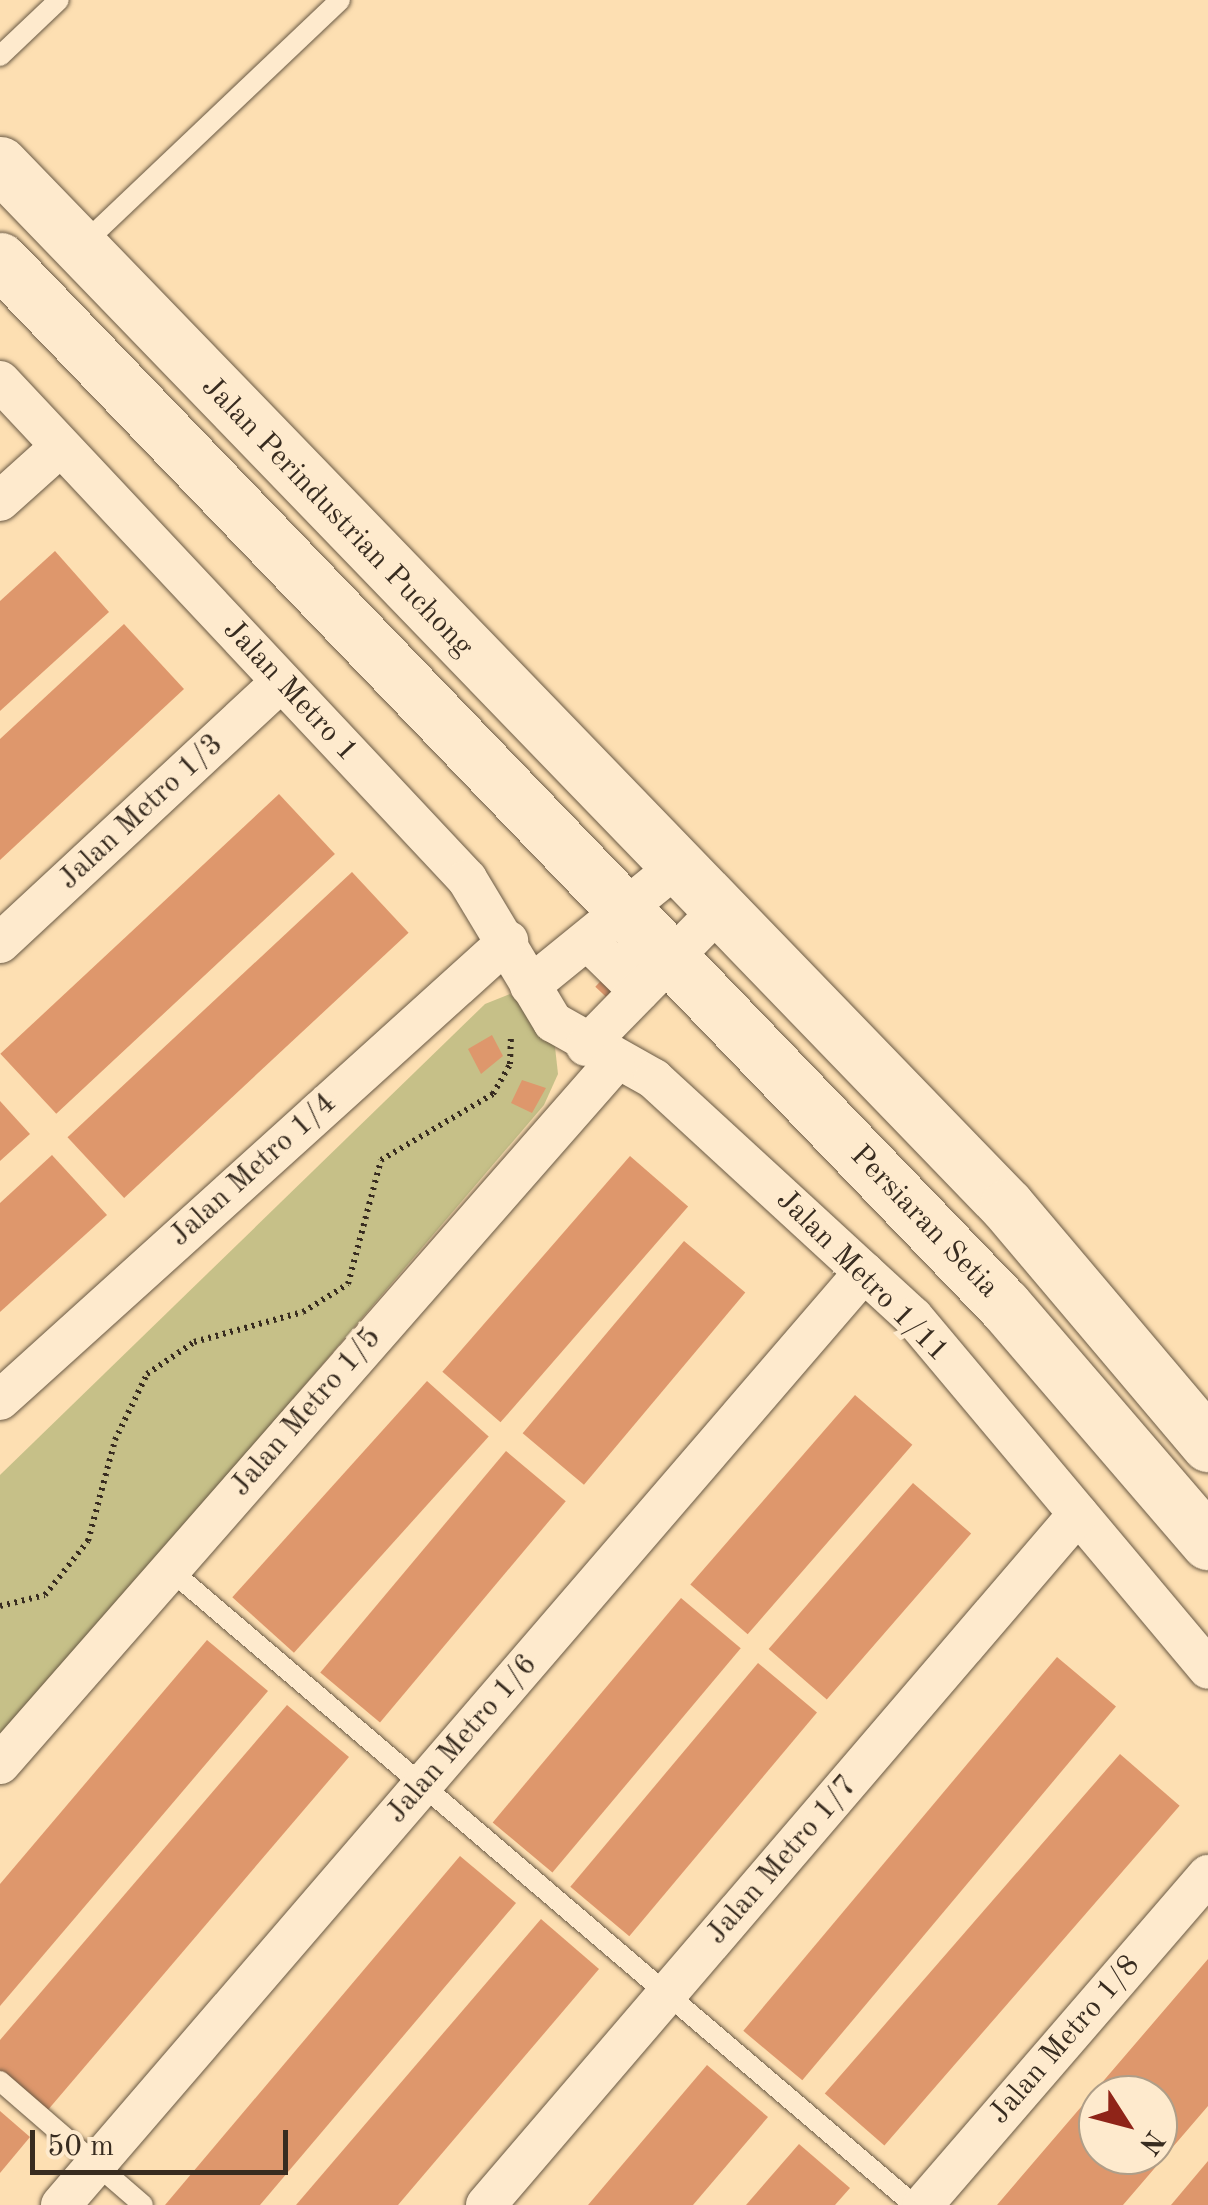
<!DOCTYPE html>
<style>
body{margin:0}
#map{position:relative;width:1208px;height:2205px;overflow:hidden;background:#fddfb2;font-family:"Old Standard TT",serif}
div>[style]{position:absolute}
[style*='--x']{left:calc(var(--x)*1px);top:calc(var(--y)*1px);width:calc(var(--w)*1px);rotate:calc(var(--a)*1deg)}
.green>*{inset:0;background:#c6c088}
.building>*{inset:0;background:#de976c;transform-origin:0 0}
.path>*{height:6px;margin-top:-3px;transform-origin:0;background:repeating-linear-gradient(90deg,#382c20 0 2.5px,transparent 0 7.5px)}
.roads{filter:drop-shadow(0 0 2px #695944) drop-shadow(0 0 2px #695944)}
.lane>*{height:20px;margin:-10px;padding:0 10px;transform-origin:10px;border-radius:10px;background:#feeacd}
.street>*{height:40px;margin:-20px;padding:0 20px;transform-origin:20px;border-radius:20px;background:#feeacd}
.secondary>*{height:55px;margin:-27.5px;padding:0 27.5px;transform-origin:27.5px;border-radius:27.5px;background:#feeacd}
span{translate:-50% -50%;white-space:nowrap;text-align:center;line-height:1.15;-webkit-text-stroke:9px #feeacd;paint-order:stroke}
.street-label{font-size:30px;color:#382c20}
.north{position:absolute;left:1078px;top:2075px;width:100px;height:100px;box-sizing:border-box;background:#feeacd;border:2px solid #af9e88;border-radius:50%;rotate:126deg;font-size:28px;font-weight:700;line-height:40px;text-align:center;color:#382c20}
.north::after{content:'';display:block;margin:auto;width:35px;height:45px;background:#8f2418;clip-path:polygon(50% 0,100% 100%,50% 72%,0 100%)}
.scale{position:absolute;left:30px;top:2130px;width:258px;height:45px;box-sizing:border-box;border:5px solid #382c20;border-top:0;padding-left:12px;font-size:30px;line-height:35px;white-space:nowrap;color:#382c20;-webkit-text-stroke:8px #feeacd;paint-order:stroke}
</style>
<div id="map">
<div class="green">
<div style="clip-path:polygon(510px 994px,554px 1038px,558px 1074px,544px 1105px,0 1742px,0 1475px,485px 1004px)"></div>
</div>
<div class="building">
<div style="clip-path:polygon(55px 551px,109px 612px,0 711px,0 601px)"></div>
<div style="clip-path:polygon(124px 624px,184px 689px,0 860px,0 739px)"></div>
<div style="left:279px;top:794px;width:82px;height:381px;rotate:47deg"></div>
<div style="left:352px;top:872px;width:83px;height:389px;rotate:47deg"></div>
<div style="left:611px;top:970px;width:16px;height:23px;rotate:43deg"></div>
<div style="clip-path:polygon(492px 1035px,503px 1056px,481px 1074px,468px 1049px)"></div>
<div style="clip-path:polygon(522px 1080px,546px 1088px,532px 1113px,511px 1103px)"></div>
<div style="clip-path:polygon(0 1101px,30px 1134px,0 1161px)"></div>
<div style="clip-path:polygon(52px 1155px,107px 1215px,0 1312px,0 1203px)"></div>
<div style="left:630px;top:1156px;width:77px;height:286px;rotate:41deg"></div>
<div style="left:684px;top:1241px;width:80px;height:251px;rotate:40deg"></div>
<div style="left:427px;top:1381px;width:83px;height:291px;rotate:42deg"></div>
<div style="left:855px;top:1395px;width:76px;height:251px;rotate:41deg"></div>
<div style="left:506px;top:1451px;width:78px;height:289px;rotate:40deg"></div>
<div style="left:913px;top:1483px;width:77px;height:220px;rotate:41deg"></div>
<div style="left:681px;top:1598px;width:78px;height:293px;rotate:40deg"></div>
<div style="clip-path:polygon(207px 1640px,268px 1691px,0 2006px,0 1884px)"></div>
<div style="left:1057px;top:1657px;width:77px;height:488px;rotate:40deg"></div>
<div style="left:758px;top:1663px;width:77px;height:292px;rotate:40deg"></div>
<div style="clip-path:polygon(287px 1705px,349px 1757px,47px 2111px,0 2071px,0 2040px)"></div>
<div style="left:1120px;top:1754px;width:79px;height:450px;rotate:41deg"></div>
<div style="clip-path:polygon(460px 1856px,516px 1903px,260px 2205px,165px 2205px)"></div>
<div style="clip-path:polygon(541px 1919px,599px 1969px,398px 2205px,296px 2205px)"></div>
<div style="clip-path:polygon(evenodd,1208px 1959px,1208px 2106px,1123px 2205px,997px 2205px,1208px 1959px,1098px 2095px,1158px 2095px,1158px 2155px,1098px 2155px,1098px 2095px)"></div>
<div style="clip-path:polygon(707px 2065px,768px 2117px,693px 2205px,588px 2205px)"></div>
<div style="clip-path:polygon(0 2111px,30px 2137px,0 2173px)"></div>
<div style="clip-path:polygon(799px 2144px,850px 2188px,835px 2205px,746px 2205px)"></div>
<div style="clip-path:polygon(1208px 2161px,1208px 2205px,1171px 2205px)"></div>
</div>
<div class="path">
<div style="--x:0;--y:1606;--w:46;--a:-13.7"></div>
<div style="--x:45;--y:1595;--w:69;--a:-51.5"></div>
<div style="--x:88;--y:1541;--w:105;--a:-75"></div>
<div style="--x:115;--y:1440;--w:73;--a:-64.1"></div>
<div style="--x:147;--y:1374;--w:57;--a:-34.2"></div>
<div style="--x:194;--y:1342;--w:113;--a:-15.4"></div>
<div style="--x:303;--y:1312;--w:53;--a:-31.9"></div>
<div style="--x:348;--y:1284;--w:128;--a:-75.1"></div>
<div style="--x:381;--y:1160;--w:130;--a:-30.5"></div>
<div style="--x:493;--y:1094;--w:34;--a:-60"></div>
<div style="--x:510;--y:1064;--w:27;--a:-88"></div>
</div>
<div class="roads">
<div class="lane">
<div style="--x:0;--y:56;--w:81;--a:-43.5"></div>
<div style="--x:81;--y:246;--w:357;--a:-43.5"></div>
<div style="--x:168;--y:1568;--w:981;--a:40.49"></div>
<div style="--x:0;--y:2081;--w:189;--a:40.9"></div>
</div>
<div class="street">
<div style="--x:0;--y:381;--w:683;--a:46.84"></div>
<div style="--x:467;--y:879;--w:167;--a:59"></div>
<div style="--x:553;--y:1022;--w:116;--a:29.4"></div>
<div style="--x:654;--y:1079;--w:352;--a:42.6"></div>
<div style="--x:913;--y:1317;--w:459;--a:50"></div>
<div style="--x:0;--y:501;--w:81;--a:-42"></div>
<div style="--x:0;--y:943;--w:384;--a:-42.9"></div>
<div style="--x:590;--y:943;--w:69;--a:44.4"></div>
<div style="--x:530;--y:986;--w:187;--a:-39.1"></div>
<div style="--x:586;--y:1046;--w:187;--a:-45.6"></div>
<div style="--x:0;--y:1400;--w:685;--a:-42.1"></div>
<div style="--x:0;--y:1764;--w:933;--a:-48.78"></div>
<div style="--x:61;--y:2205;--w:1231;--a:-49.28"></div>
<div style="--x:486;--y:2205;--w:910;--a:-49.41"></div>
<div style="--x:923;--y:2205;--w:436;--a:-49.2"></div>
</div>
<div class="secondary">
<div style="--x:0;--y:164;--w:1449;--a:45.98"></div>
<div style="--x:1007;--y:1206;--w:312;--a:49.8"></div>
<div style="--x:0;--y:260;--w:1449;--a:46.15"></div>
<div style="--x:1004;--y:1305;--w:313;--a:49.3"></div>
</div>
</div>
<div class="street-label">
<span style="left:337px;top:517px;rotate:46deg">Jalan Perindustrian Puchong</span>
<span style="left:290px;top:691px;rotate:47deg">Jalan Metro 1</span>
<span style="left:141px;top:812px;rotate:-43deg">Jalan Metro 1/3</span>
<span style="left:253px;top:1170px;rotate:-42deg">Jalan Metro 1/4</span>
<span style="left:924px;top:1222px;rotate:46deg">Persiaran Setia</span>
<span style="left:862px;top:1276px;rotate:45deg">Jalan Metro 1/11</span>
<span style="left:306px;top:1412px;rotate:-49deg">Jalan Metro 1/5</span>
<span style="left:462px;top:1739px;rotate:-49deg">Jalan Metro 1/6</span>
<span style="left:782px;top:1860px;rotate:-49deg">Jalan Metro 1/7</span>
<span style="left:1065px;top:2040px;rotate:-49deg">Jalan Metro 1/8</span>
</div>
<div class="north">N</div>
<div class="scale">50 m</div>
</div>
